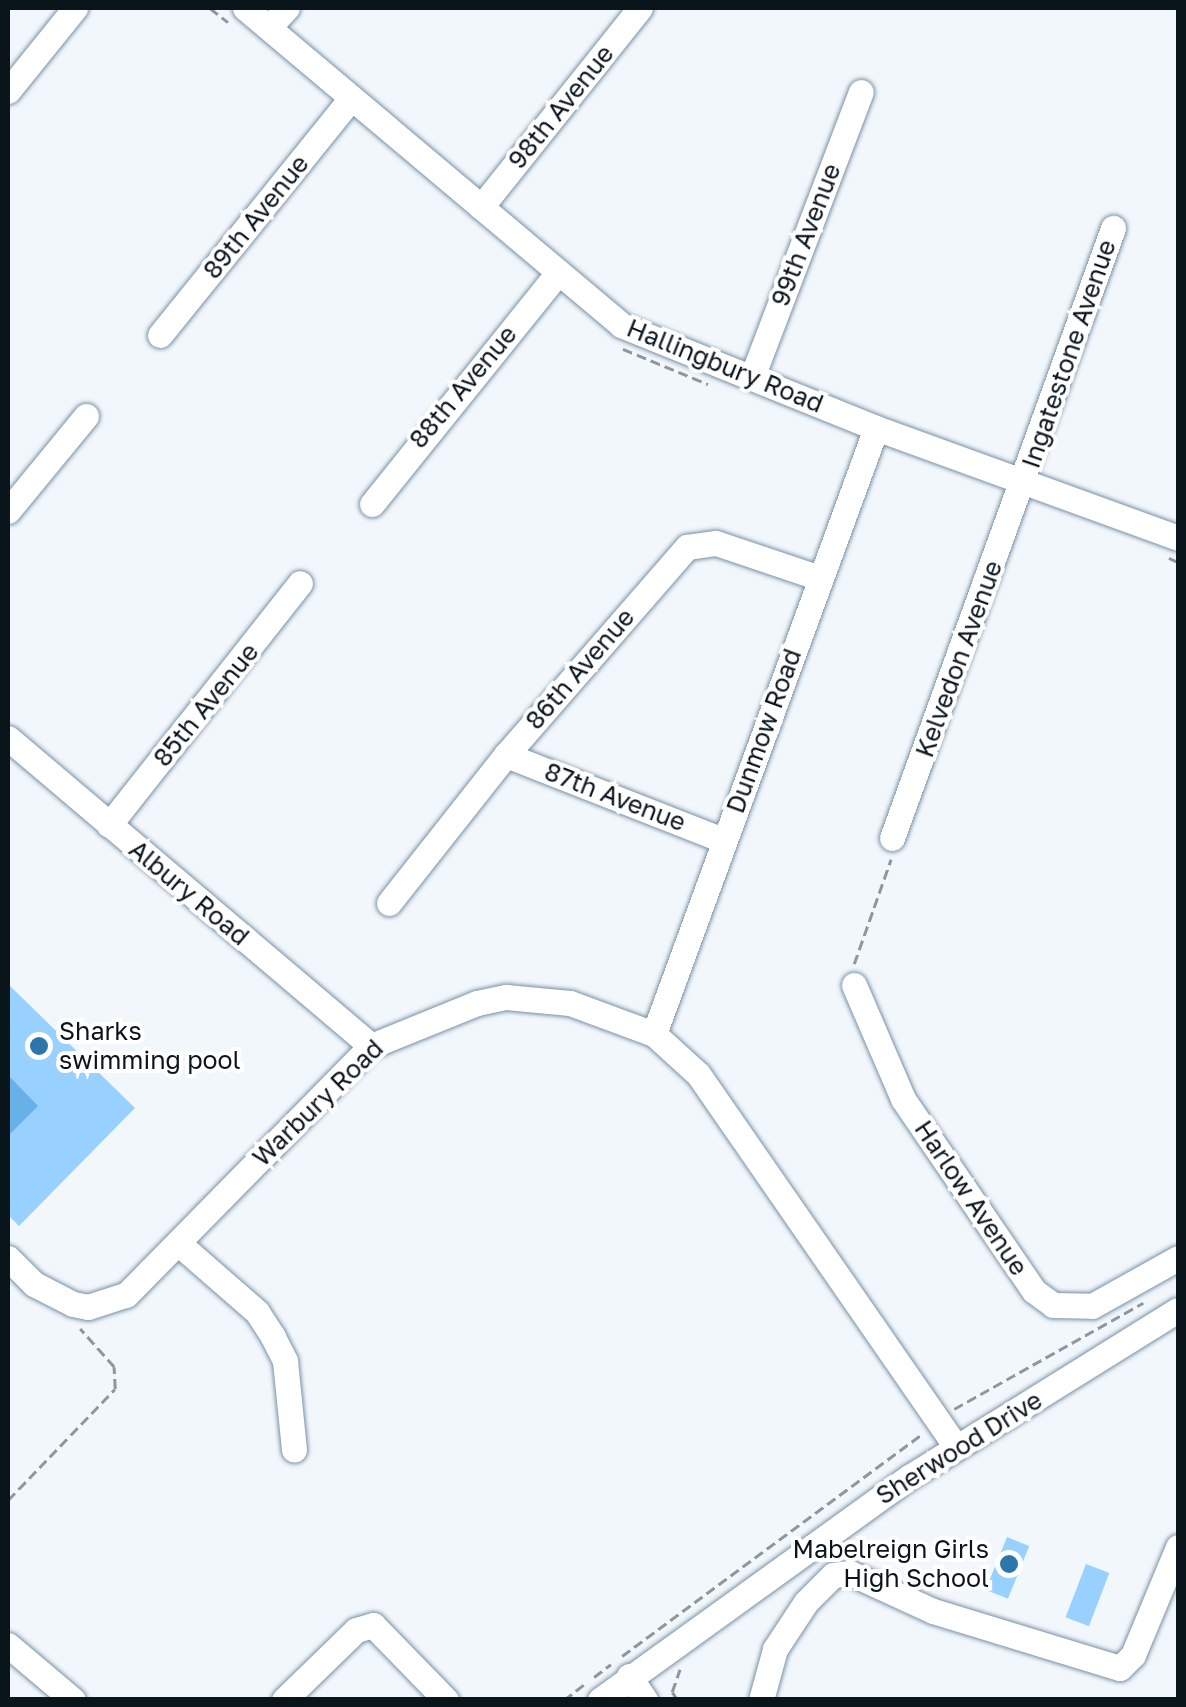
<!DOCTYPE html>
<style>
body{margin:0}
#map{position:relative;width:1186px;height:1707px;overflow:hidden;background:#f2f7fc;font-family:"Golos Text",sans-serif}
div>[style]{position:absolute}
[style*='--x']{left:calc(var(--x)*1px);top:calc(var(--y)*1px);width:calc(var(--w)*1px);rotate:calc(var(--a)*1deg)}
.green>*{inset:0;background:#98d1ff;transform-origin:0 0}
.water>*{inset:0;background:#68b0e8}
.path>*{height:2.5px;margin-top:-1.25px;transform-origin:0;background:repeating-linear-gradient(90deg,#8f969c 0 10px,transparent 0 15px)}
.roads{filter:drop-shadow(0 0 2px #7991a5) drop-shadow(0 0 2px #7991a5)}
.minor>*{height:25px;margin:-12.5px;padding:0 12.5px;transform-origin:12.5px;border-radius:12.5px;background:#fff}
.dots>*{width:28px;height:28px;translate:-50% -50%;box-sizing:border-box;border:5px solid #fff;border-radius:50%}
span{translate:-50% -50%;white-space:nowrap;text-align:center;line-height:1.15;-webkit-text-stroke:8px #fff;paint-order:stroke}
.street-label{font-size:25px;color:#0a141b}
.poi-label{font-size:25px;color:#0a141b}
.left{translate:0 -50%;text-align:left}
.right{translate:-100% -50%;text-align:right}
.frame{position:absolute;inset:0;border:10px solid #0a141b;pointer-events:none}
</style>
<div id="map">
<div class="green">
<div style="clip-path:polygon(8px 984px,135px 1108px,19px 1226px,8px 1215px)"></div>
<div style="left:1007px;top:1537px;width:24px;height:57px;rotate:22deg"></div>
<div style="left:1086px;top:1564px;width:25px;height:57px;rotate:21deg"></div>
</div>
<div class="water">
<div style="clip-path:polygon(8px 1075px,38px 1106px,8px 1136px)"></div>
</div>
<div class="path">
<div style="--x:210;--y:8;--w:23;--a:38"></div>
<div style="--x:623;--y:349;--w:92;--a:22.4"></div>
<div style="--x:1169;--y:558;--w:10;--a:24"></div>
<div style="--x:854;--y:964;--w:111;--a:-70.6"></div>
<div style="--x:954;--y:1409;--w:217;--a:-29.3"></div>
<div style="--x:8;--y:1500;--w:154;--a:-46.1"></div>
<div style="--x:115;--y:1389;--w:22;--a:-93"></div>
<div style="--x:114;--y:1367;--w:51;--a:-131.8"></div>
<div style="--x:622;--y:1656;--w:372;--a:-36.5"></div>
<div style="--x:594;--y:1677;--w:21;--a:-37"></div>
<div style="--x:564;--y:1700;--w:29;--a:-38"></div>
<div style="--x:677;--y:1700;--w:9;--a:-122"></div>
<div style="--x:672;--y:1692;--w:24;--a:-71"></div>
</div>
<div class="roads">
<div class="minor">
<div style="--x:245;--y:8;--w:492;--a:40.1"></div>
<div style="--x:621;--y:325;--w:275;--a:22"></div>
<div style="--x:876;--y:428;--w:321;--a:20"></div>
<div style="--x:269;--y:27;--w:26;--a:-47"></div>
<div style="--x:8;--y:91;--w:107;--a:-51.1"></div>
<div style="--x:481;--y:207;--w:255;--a:-51.4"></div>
<div style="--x:160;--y:335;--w:304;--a:-51.1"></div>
<div style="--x:752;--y:377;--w:305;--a:-69.1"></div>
<div style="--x:372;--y:504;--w:295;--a:-51.2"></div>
<div style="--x:8;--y:511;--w:123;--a:-50.6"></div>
<div style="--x:8;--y:738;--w:476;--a:40.3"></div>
<div style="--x:506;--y:755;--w:233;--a:21.4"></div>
<div style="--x:109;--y:825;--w:308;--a:-51.7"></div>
<div style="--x:892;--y:838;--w:649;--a:-70.08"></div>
<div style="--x:389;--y:903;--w:189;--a:-51.7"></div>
<div style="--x:506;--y:755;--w:276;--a:-49"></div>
<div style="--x:687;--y:547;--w:29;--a:-8"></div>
<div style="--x:716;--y:543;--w:110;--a:18.6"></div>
<div style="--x:854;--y:985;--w:124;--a:66.7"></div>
<div style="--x:903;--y:1099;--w:232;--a:55.7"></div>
<div style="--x:1034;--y:1291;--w:24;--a:36"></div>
<div style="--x:1053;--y:1305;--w:39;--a:1"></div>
<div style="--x:1092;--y:1306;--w:98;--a:-29.2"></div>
<div style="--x:654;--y:1034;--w:645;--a:-69.88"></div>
<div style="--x:178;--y:1243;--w:105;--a:41.1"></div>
<div style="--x:257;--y:1312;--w:30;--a:57"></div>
<div style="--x:273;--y:1337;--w:27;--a:63"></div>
<div style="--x:285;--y:1361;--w:89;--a:84.2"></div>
<div style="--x:8;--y:1258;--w:37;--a:45"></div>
<div style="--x:34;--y:1284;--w:44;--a:27.1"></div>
<div style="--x:73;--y:1304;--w:15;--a:11"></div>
<div style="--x:88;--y:1307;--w:40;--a:-18"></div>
<div style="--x:126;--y:1295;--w:349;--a:-45.5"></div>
<div style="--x:371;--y:1046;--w:114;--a:-22.1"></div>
<div style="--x:477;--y:1003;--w:30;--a:-12"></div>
<div style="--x:506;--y:997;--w:64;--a:5.4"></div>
<div style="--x:570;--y:1003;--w:90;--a:20.3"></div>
<div style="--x:654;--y:1034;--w:59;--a:42.3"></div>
<div style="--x:698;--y:1074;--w:454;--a:55.3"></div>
<div style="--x:8;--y:1645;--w:85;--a:40.2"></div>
<div style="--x:629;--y:1676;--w:29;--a:56"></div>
<div style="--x:284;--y:1700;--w:100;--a:-44.2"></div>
<div style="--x:356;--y:1630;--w:18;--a:-16"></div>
<div style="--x:373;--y:1625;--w:105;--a:45.8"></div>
<div style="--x:600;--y:1700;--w:383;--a:-35.8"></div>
<div style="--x:911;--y:1476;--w:314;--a:-31.9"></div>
<div style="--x:761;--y:1700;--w:53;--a:-74.6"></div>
<div style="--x:775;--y:1649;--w:56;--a:-56.6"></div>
<div style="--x:806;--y:1602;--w:38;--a:-45"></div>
<div style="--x:833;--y:1575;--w:17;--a:-7"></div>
<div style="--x:850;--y:1573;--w:91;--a:24.6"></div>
<div style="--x:933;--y:1611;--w:195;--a:17"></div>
<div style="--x:1120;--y:1668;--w:18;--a:-45"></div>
<div style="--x:1133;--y:1655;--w:117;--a:-67.4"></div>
</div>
</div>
<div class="dots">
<div style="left:39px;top:1046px;background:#2d76aa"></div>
<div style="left:1009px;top:1564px;background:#2d76aa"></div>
</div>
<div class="street-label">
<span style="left:561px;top:107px;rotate:-51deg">98th Avenue</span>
<span style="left:256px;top:217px;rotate:-51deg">89th Avenue</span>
<span style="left:806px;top:235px;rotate:-69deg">99th Avenue</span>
<span style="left:1069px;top:354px;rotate:-71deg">Ingatestone Avenue</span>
<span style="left:725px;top:366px;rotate:22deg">Hallingbury Road</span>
<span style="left:463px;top:387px;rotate:-50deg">88th Avenue</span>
<span style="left:959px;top:659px;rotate:-70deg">Kelvedon Avenue</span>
<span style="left:580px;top:669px;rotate:-49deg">86th Avenue</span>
<span style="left:206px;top:705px;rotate:-51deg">85th Avenue</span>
<span style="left:764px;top:731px;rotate:-70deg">Dunmow Road</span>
<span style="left:615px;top:797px;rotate:21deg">87th Avenue</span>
<span style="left:189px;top:893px;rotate:40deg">Albury Road</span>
<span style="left:318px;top:1103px;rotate:-44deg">Warbury Road</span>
<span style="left:971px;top:1198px;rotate:56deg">Harlow Avenue</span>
<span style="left:959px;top:1448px;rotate:-32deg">Sherwood Drive</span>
</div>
<div class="poi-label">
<span class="left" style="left:59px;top:1046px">Sharks<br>swimming pool</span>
<span class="right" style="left:989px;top:1564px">Mabelreign Girls<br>High School</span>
</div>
<div class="frame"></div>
</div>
